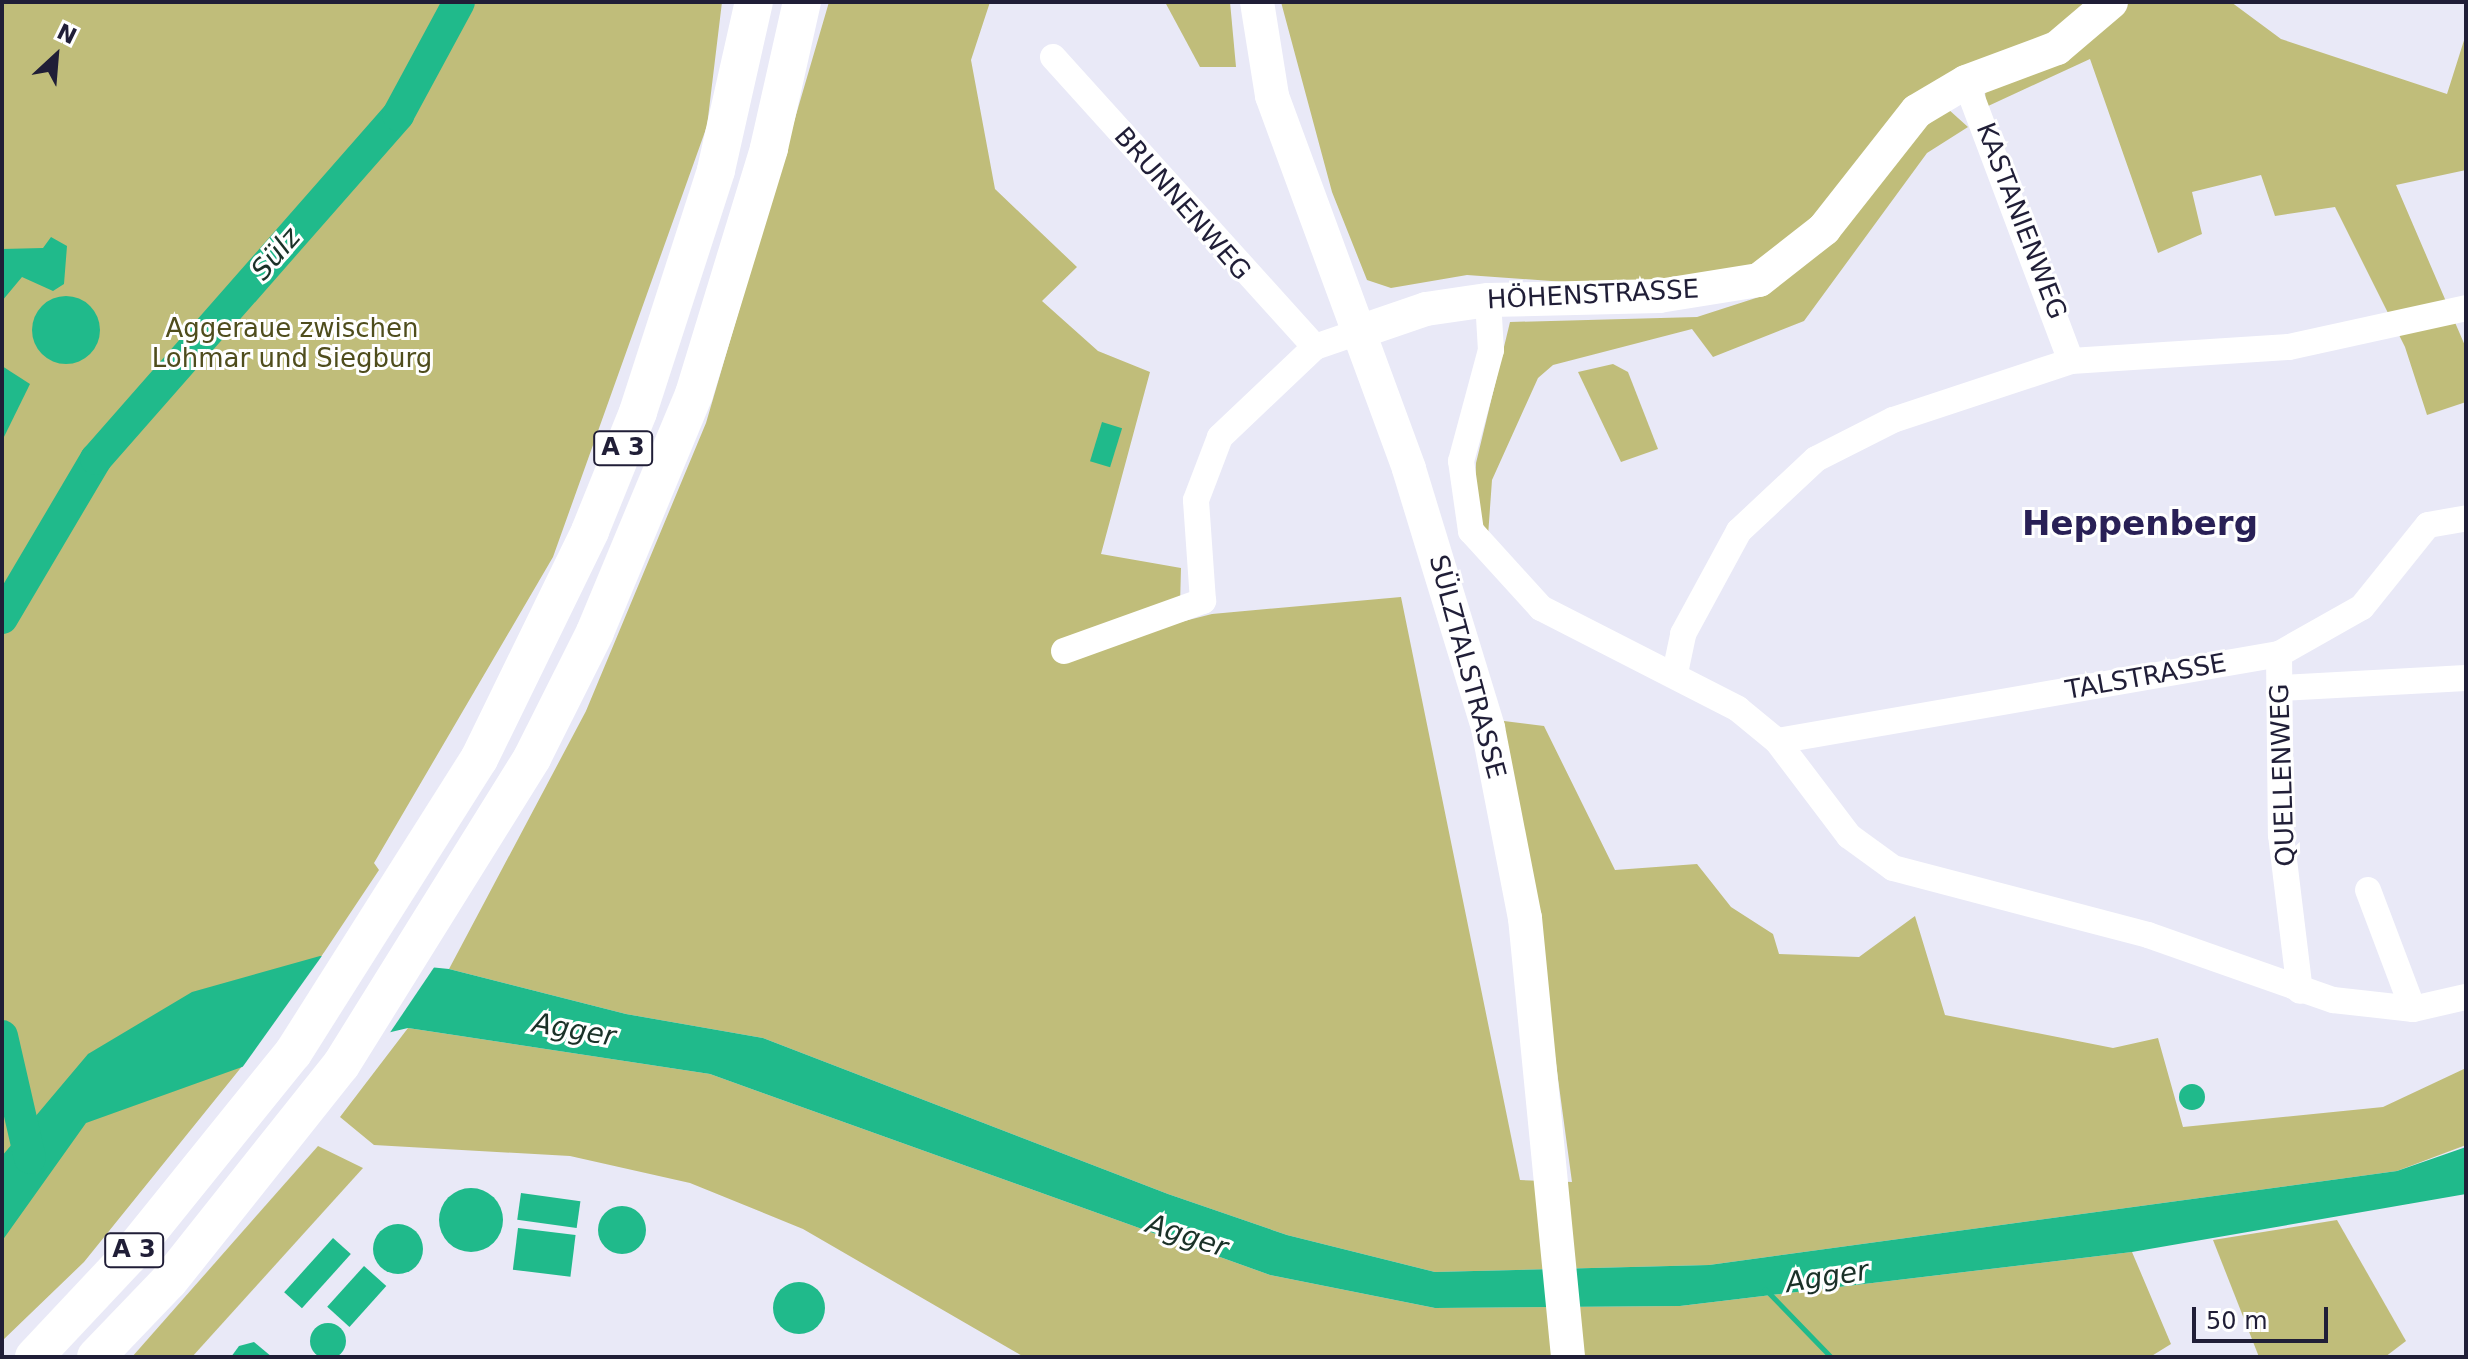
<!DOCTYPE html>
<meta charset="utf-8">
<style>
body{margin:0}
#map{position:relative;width:2468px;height:1359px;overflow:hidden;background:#e9e9f7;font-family:"DejaVu Sans",sans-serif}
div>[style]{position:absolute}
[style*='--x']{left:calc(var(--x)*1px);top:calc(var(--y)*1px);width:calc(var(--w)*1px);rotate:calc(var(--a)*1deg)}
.green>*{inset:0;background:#c0bd7a}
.water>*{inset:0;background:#20ba8b;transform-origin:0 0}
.round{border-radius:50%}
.pier>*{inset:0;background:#e9e9f7}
.stream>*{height:5px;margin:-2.5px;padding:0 2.5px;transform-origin:2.5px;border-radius:2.5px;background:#20ba8b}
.river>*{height:32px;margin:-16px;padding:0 16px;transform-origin:16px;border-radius:16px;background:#20ba8b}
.minor>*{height:26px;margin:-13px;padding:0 13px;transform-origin:13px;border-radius:13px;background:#fff}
.major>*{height:34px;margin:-17px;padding:0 17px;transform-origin:17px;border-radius:17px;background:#fff}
.highway>*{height:38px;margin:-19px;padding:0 19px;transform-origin:19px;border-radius:19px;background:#fff}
span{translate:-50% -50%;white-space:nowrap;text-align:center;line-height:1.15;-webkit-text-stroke:6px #fff;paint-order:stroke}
.shield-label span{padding:2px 6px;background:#fff;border:2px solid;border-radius:6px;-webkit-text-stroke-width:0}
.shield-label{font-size:24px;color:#201e37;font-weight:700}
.street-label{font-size:26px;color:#201e37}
.park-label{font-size:26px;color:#4f4d1d}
.water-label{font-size:28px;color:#1b3128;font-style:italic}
.district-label{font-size:34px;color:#292056;font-weight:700}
.frame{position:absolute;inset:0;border:4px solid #201e37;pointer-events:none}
.north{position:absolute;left:16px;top:16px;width:80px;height:80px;-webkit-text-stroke:6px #fff;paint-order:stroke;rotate:26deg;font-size:22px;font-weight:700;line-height:32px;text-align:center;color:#201e37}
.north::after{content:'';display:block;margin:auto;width:28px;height:36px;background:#201e37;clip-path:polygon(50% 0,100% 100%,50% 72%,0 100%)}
.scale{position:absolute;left:2192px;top:1307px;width:136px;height:36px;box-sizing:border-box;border:4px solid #201e37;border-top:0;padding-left:10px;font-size:24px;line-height:28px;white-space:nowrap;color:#201e37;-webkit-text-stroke:6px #fff;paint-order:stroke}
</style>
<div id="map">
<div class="green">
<div style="clip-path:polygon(2px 2px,722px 2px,707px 126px,553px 557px,374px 863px,379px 870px,277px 1023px,84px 1262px,2px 1341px)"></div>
<div style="clip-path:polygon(829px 2px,990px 2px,971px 60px,995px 189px,1077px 267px,1042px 301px,1098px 351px,1150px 372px,1101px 554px,1181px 568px,1180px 606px,1074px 649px,1212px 614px,1401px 597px,1520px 1180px,1572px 1182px,1529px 864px,1496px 720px,1544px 726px,1615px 870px,1697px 864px,1731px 907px,1773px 934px,1779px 954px,1859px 957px,1915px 916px,1945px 1015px,2113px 1048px,2158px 1038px,2183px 1127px,2383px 1107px,2466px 1068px,2466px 1145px,2397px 1171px,1709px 1265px,1435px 1272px,1287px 1235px,1168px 1194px,763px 1038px,626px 1014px,449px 969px,586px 711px,706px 423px)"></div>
<div style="clip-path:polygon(1165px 2px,1230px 2px,1236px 67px,1200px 67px)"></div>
<div style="clip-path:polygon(1281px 2px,2094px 2px,2086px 16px,1957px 77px,1759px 268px,1661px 289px,1467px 275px,1391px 288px,1367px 280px,1332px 192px)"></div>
<div style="clip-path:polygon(2120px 2px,2231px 2px,2281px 39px,2447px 94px,2466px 34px,2466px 170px,2396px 185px,2466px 348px,2466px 402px,2427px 415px,2405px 347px,2335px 207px,2275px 216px,2261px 175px,2192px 192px,2202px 234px,2158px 253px,2090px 59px,1986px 107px,1985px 90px)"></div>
<div style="clip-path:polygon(1948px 109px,1968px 127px,1927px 153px,1804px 321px,1713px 357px,1692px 329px,1553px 365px,1538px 378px,1492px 480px,1488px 536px,1474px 522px,1476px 463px,1510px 322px,1697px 317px,1759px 297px,1829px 246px,1926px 126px)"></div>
<div style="clip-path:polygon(1613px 364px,1628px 372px,1658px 449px,1621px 462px,1578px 372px)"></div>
<div style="clip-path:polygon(408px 1028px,710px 1074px,1270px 1275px,1435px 1308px,1680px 1306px,2132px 1252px,2171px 1344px,2150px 1357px,1024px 1357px,803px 1229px,690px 1183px,570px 1156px,374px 1145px,340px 1117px)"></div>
<div style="clip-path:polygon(318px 1146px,363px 1168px,192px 1357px,132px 1357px)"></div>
<div style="clip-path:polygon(2337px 1220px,2406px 1341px,2385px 1357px,2259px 1357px,2213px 1240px)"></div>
</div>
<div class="water">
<div style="clip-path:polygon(51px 237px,67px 246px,64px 284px,53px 291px,22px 277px,2px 301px,2px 249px,43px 248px)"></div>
<div class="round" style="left:32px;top:296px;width:68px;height:68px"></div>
<div style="clip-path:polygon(2px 366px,30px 384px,2px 441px)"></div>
<div style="left:1102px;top:422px;width:21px;height:41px;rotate:17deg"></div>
<div style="clip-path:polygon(320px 956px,449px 969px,626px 1014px,763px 1038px,1168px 1194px,1287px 1235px,1435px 1272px,1709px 1265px,2397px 1171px,2466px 1147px,2466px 1194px,2132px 1252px,1680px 1306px,1435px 1308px,1270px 1275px,710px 1074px,408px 1028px,242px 1067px,86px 1123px,2px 1241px,2px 1156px,88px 1054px,192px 992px)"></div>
<div class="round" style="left:2179px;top:1084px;width:26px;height:26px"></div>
<div class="round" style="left:439px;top:1188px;width:64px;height:64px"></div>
<div style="left:521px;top:1193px;width:60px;height:27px;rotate:8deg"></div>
<div class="round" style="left:598px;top:1206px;width:48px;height:48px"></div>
<div class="round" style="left:373px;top:1224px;width:50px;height:50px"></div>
<div style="left:518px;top:1228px;width:58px;height:42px;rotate:7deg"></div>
<div style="left:333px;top:1238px;width:24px;height:73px;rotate:42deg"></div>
<div style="left:364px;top:1266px;width:30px;height:55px;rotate:42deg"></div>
<div class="round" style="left:773px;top:1282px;width:52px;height:52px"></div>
<div class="round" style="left:310px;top:1323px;width:36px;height:36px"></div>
<div style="clip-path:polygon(254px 1342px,272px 1357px,231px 1357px,239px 1346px)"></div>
</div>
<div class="pier">
<div style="clip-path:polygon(324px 953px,437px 963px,387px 1037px,239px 1072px)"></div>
</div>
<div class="stream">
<div style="--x:1765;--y:1289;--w:95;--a:45.9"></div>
</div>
<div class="river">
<div style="--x:2;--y:618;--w:185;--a:-59.4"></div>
<div style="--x:96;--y:459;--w:458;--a:-48.7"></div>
<div style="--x:398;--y:115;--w:128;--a:-61.6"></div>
<div style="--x:2;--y:1036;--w:125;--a:77.1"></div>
</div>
<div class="minor">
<div style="--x:1053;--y:57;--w:391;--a:47.9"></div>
<div style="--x:1966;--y:82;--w:298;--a:69.4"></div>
<div style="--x:1488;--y:300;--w:50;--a:86.6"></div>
<div style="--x:1491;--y:350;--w:115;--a:105.1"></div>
<div style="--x:1461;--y:461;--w:71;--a:81.9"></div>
<div style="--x:1471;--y:531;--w:104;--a:47.7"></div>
<div style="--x:1541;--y:608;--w:221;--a:27.1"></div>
<div style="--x:1738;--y:709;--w:50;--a:39.4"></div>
<div style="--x:1777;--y:741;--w:119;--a:52.8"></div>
<div style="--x:1849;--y:836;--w:54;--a:36"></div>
<div style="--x:1893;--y:868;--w:264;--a:14.7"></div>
<div style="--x:2148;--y:935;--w:196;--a:19.4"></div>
<div style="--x:2333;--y:1000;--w:81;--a:6.4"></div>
<div style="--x:2413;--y:1009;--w:54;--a:-12.8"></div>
<div style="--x:1064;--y:651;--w:148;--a:-19.8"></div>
<div style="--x:1203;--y:601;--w:101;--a:-94"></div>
<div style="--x:1196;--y:500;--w:67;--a:-69.1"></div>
<div style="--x:1220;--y:437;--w:131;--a:-43.5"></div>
<div style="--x:1315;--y:347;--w:43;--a:-18.9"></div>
<div style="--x:2279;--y:654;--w:181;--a:89.4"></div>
<div style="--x:2281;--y:835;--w:157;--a:83.1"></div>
<div style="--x:1675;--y:673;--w:40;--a:-78"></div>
<div style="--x:1683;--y:634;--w:117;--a:-61.5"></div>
<div style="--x:1739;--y:531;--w:105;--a:-43.1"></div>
<div style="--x:1816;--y:459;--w:86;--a:-26.9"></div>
<div style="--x:1893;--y:420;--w:188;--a:-18.3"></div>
<div style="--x:2071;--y:361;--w:218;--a:-3.7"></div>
<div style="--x:2289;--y:347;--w:181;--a:-12.4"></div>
<div style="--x:2281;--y:688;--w:185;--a:-3.1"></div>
<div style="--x:1777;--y:741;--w:509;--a:-9.83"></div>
<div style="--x:2279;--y:654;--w:95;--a:-29.5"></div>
<div style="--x:2362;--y:607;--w:105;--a:-51.2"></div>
<div style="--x:2428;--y:525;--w:39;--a:-10"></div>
<div style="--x:2368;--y:890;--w:127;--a:69.3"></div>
</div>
<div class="major">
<div style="--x:1257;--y:2;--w:95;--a:80.9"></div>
<div style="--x:1272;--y:96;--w:397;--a:69.8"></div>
<div style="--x:1409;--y:469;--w:271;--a:73"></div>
<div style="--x:1488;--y:728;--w:194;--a:79"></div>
<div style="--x:1525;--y:918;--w:441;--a:84.4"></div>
<div style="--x:1356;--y:333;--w:74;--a:-18.9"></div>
<div style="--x:1426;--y:309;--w:63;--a:-8.3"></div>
<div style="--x:1488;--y:300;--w:171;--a:-1.3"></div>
<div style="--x:1659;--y:296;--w:101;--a:-9.1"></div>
<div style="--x:1759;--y:280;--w:83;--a:-38.1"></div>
<div style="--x:1824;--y:229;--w:150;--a:-51.8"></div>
<div style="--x:1917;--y:111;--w:57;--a:-30.6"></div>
<div style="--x:1966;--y:82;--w:97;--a:-20.5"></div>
<div style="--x:2057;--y:48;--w:71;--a:-40.4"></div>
</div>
<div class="highway">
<div style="--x:34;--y:1357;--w:139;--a:-46.8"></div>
<div style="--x:129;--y:1256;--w:261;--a:-51.1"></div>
<div style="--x:293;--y:1053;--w:348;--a:-57.7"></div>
<div style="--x:479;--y:759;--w:254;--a:-64"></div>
<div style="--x:590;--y:531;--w:128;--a:-68"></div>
<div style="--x:638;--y:412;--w:254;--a:-72.1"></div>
<div style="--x:716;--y:170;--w:172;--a:-77.3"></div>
<div style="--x:96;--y:1357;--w:105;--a:-46.2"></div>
<div style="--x:169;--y:1281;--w:276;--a:-51.5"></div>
<div style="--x:341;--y:1065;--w:362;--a:-58.1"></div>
<div style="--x:532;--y:758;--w:141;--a:-63.4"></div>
<div style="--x:595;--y:632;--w:258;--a:-67.4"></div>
<div style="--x:694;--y:394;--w:257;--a:-73"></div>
<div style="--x:769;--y:148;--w:150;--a:-77.3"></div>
</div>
<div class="shield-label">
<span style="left:623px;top:448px">A 3</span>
<span style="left:134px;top:1250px">A 3</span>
</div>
<div class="street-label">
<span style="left:1182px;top:204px;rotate:49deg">BRUNNENWEG</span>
<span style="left:2021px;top:221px;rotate:69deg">KASTANIENWEG</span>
<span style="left:1593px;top:295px;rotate:-3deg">HÖHENSTRASSE</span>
<span style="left:1467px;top:667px;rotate:75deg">SÜLZTALSTRASSE</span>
<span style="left:2146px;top:677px;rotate:-10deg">TALSTRASSE</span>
<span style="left:2283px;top:775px;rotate:-92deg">QUELLENWEG</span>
</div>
<div class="park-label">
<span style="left:292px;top:344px">Aggeraue zwischen<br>Lohmar und Siegburg</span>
</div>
<div class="water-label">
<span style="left:276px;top:254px;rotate:-49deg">Sülz</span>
<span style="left:574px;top:1030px;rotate:10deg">Agger</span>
<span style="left:1187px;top:1236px;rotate:18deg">Agger</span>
<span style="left:1827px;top:1277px;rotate:-9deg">Agger</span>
</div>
<div class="district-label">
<span style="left:2140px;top:524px">Heppenberg</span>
</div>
<div class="frame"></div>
<div class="north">N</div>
<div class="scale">50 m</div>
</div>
